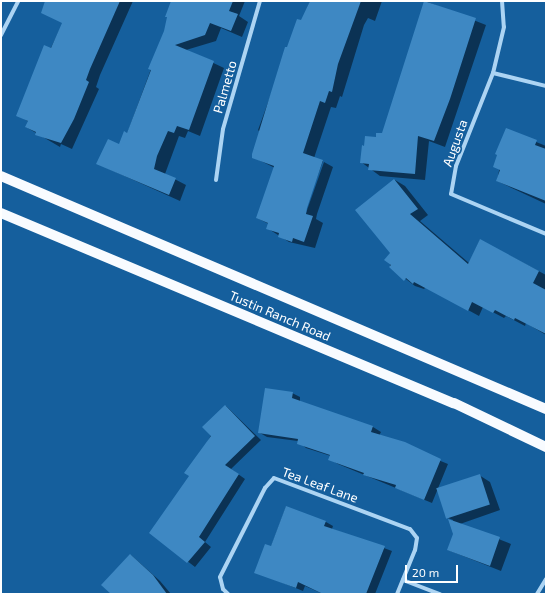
<!DOCTYPE html>
<style>
body{margin:0}
#map{position:relative;width:547px;height:595px;overflow:hidden;background:#155f9d;font-family:"Exo 2",sans-serif}
div>[style]{position:absolute}
[style*='--x']{left:calc(var(--x)*1px);top:calc(var(--y)*1px);width:calc(var(--w)*1px);rotate:calc(var(--a)*1deg)}
.shadow>*{inset:0;background:#0007}
.building>*{inset:0;background:#3e88c3;transform-origin:0 0}
.minor>*{height:4px;margin:-2px;padding:0 2px;transform-origin:2px;border-radius:2px;background:#acd4f3}
.primary>*{height:10px;margin:-5px;padding:0 5px;transform-origin:5px;border-radius:5px;background:#f8fbff}
span{translate:-50% -50%;white-space:nowrap;text-align:center;line-height:1.15;-webkit-text-stroke:3.5px #155f9d;paint-order:stroke}
.street-label{font-size:13px;color:#fff}
.frame{position:absolute;inset:0;border:2px solid #fff;pointer-events:none}
.scale{position:absolute;left:405px;top:565px;width:53px;height:18px;box-sizing:border-box;border:2px solid #fff;border-top:0;padding-left:5px;font-size:12px;line-height:14px;white-space:nowrap;color:#fff;-webkit-text-stroke:3px #155f9d;paint-order:stroke}
</style>
<div id="map">
<div class="shadow">
<div style="clip-path:polygon(47px 1px,133px 1px,100px 75px,96px 87px,99px 89px,72px 149px,61px 144px,60px 147px,26px 127px,29px 122px,18px 115px,63px 23px)"></div>
<div style="clip-path:polygon(172px 1px,245px 1px,239px 16px,248px 22px,242px 37px,221px 28px,216px 41px,186px 50px,224px 68px,200px 136px,188px 131px,185px 138px,179px 136px,165px 174px,186px 185px,180px 201px,98px 164px,120px 145px,127px 134px,165px 31px)"></div>
<div style="clip-path:polygon(310px 1px,382px 1px,375px 21px,368px 18px,364px 25px,342px 97px,340px 96px,336px 108px,331px 107px,314px 158px,323px 161px,304px 212px,306px 213px,324px 162px,333px 167px,317px 214px,316px 219px,323px 223px,315px 248px,289px 242px,267px 228px,269px 224px,257px 218px,275px 168px,253px 157px,260px 132px,258px 130px,298px 20px,302px 22px)"></div>
<div style="clip-path:polygon(425px 1px,486px 25px,445px 147px,429px 141px,425px 180px,380px 176px,361px 162px,377px 138px,383px 134px)"></div>
<div style="clip-path:polygon(507px 130px,546px 146px,546px 204px,497px 181px)"></div>
<div style="clip-path:polygon(395px 180px,405px 186px,428px 215px,420px 221px,469px 263px,480px 240px,546px 275px,546px 335px,526px 323px,525px 326px,506px 316px,504px 318px,483px 307px,479px 316px,426px 287px,424px 289px,415px 286px,390px 267px)"></div>
<div style="clip-path:polygon(292px 393px,300px 397px,300px 402px,373px 427px,381px 432px,379px 436px,448px 464px,432px 503px,338px 464px,330px 459px,331px 456px,306px 448px,298px 441px,267px 437px,260px 433px)"></div>
<div style="clip-path:polygon(226px 406px,261px 440px,231px 469px,245px 479px,205px 542px,211px 547px,195px 567px,151px 533px,190px 476px)"></div>
<div style="clip-path:polygon(479px 475px,490px 482px,500px 510px,460px 524px,511px 544px,501px 571px,448px 550px,454px 534px,453px 520px,448px 518px)"></div>
<div style="clip-path:polygon(286px 507px,326px 522px,333px 526px,332px 529px,392px 551px,375px 594px,323px 594px,305px 586px,303px 591px,256px 572px,271px 547px)"></div>
<div style="clip-path:polygon(131px 555px,160px 581px,171px 594px,112px 594px)"></div>
</div>
<div class="building">
<div style="clip-path:polygon(45px 1px,120px 1px,90px 69px,86px 80px,89px 82px,74px 119px,61px 143px,35px 135px,36px 132px,25px 127px,28px 121px,16px 116px,44px 45px,51px 48px,62px 23px,41px 13px)"></div>
<div style="clip-path:polygon(171px 1px,233px 1px,229px 11px,238px 14px,231px 31px,210px 23px,205px 35px,175px 45px,214px 61px,189px 130px,177px 126px,174px 133px,168px 131px,157px 156px,154px 169px,176px 178px,169px 195px,96px 164px,108px 139px,119px 144px,124px 131px,127px 133px,151px 70px,148px 69px,164px 31px,167px 17px,165px 17px)"></div>
<div style="clip-path:polygon(310px 1px,361px 1px,338px 64px,332px 92px,329px 91px,325px 103px,320px 101px,303px 153px,323px 160px,307px 208px,306px 214px,313px 216px,304px 242px,293px 238px,292px 242px,278px 237px,279px 233px,266px 229px,268px 223px,256px 218px,274px 166px,252px 158px,252px 154px,285px 47px,287px 47px,297px 19px,301px 20px)"></div>
<div style="clip-path:polygon(424px 1px,476px 18px,450px 99px,434px 141px,418px 136px,415px 174px,368px 170px,369px 164px,360px 163px,362px 145px,364px 146px,365px 136px,376px 137px,376px 133px,382px 133px)"></div>
<div style="clip-path:polygon(506px 128px,537px 140px,535px 145px,546px 149px,546px 201px,496px 181px,500px 170px,493px 167px,497px 155px,495px 154px)"></div>
<div style="clip-path:polygon(394px 179px,418px 209px,410px 214px,468px 264px,480px 239px,539px 271px,533px 283px,546px 290px,546px 334px,515px 318px,514px 320px,495px 310px,493px 313px,472px 302px,468px 311px,414px 282px,413px 284px,406px 278px,404px 281px,389px 267px,391px 265px,384px 260px,390px 253px,355px 210px)"></div>
<div style="clip-path:polygon(265px 388px,293px 392px,292px 398px,373px 426px,371px 432px,405px 442px,441px 459px,424px 500px,395px 488px,396px 485px,363px 475px,364px 473px,328px 460px,330px 455px,297px 444px,298px 439px,258px 433px)"></div>
<div style="clip-path:polygon(225px 405px,255px 436px,225px 465px,239px 474px,199px 537px,205px 542px,187px 563px,149px 533px,189px 476px,184px 473px,211px 436px,202px 427px)"></div>
<div style="left:480px;top:474px;width:32px;height:46px;rotate:72deg"></div>
<div style="clip-path:polygon(286px 506px,326px 521px,324px 526px,385px 546px,366px 594px,323px 594px,298px 582px,296px 588px,254px 573px,265px 544px,271px 546px)"></div>
<div style="clip-path:polygon(448px 519px,500px 537px,490px 566px,447px 550px,453px 534px)"></div>
<div style="clip-path:polygon(130px 554px,153px 575px,167px 594px,111px 594px,101px 585px)"></div>
</div>
<div class="minor">
<div style="--x:502;--y:1;--w:26;--a:86"></div>
<div style="--x:504;--y:27;--w:47;--a:103.4"></div>
<div style="--x:493;--y:73;--w:100;--a:111.7"></div>
<div style="--x:456;--y:166;--w:28;--a:100"></div>
<div style="--x:451;--y:194;--w:103;--a:22.8"></div>
<div style="--x:1;--y:35;--w:38;--a:-63"></div>
<div style="--x:493;--y:73;--w:55;--a:13.8"></div>
<div style="--x:216;--y:180;--w:51;--a:-82.2"></div>
<div style="--x:223;--y:129;--w:133;--a:-73.9"></div>
<div style="--x:403;--y:580;--w:40;--a:21"></div>
<div style="--x:228;--y:594;--w:7;--a:-135"></div>
<div style="--x:223;--y:589;--w:12;--a:-104"></div>
<div style="--x:220;--y:577;--w:100;--a:-63.2"></div>
<div style="--x:265;--y:488;--w:13;--a:-48"></div>
<div style="--x:274;--y:478;--w:145;--a:20.6"></div>
<div style="--x:410;--y:529;--w:11;--a:52"></div>
<div style="--x:417;--y:538;--w:12;--a:99"></div>
<div style="--x:415;--y:550;--w:48;--a:112.2"></div>
<div style="--x:537;--y:594;--w:17;--a:-59"></div>
</div>
<div class="primary">
<div style="--x:1;--y:176;--w:593;--a:23.15"></div>
<div style="--x:1;--y:213;--w:491;--a:22.8"></div>
<div style="--x:454;--y:403;--w:102;--a:25.6"></div>
</div>
<div class="street-label">
<span style="left:225px;top:87px;rotate:-74deg">Palmetto</span>
<span style="left:455px;top:143px;rotate:-70deg">Augusta</span>
<span style="left:280px;top:316px;rotate:23deg">Tustin Ranch Road</span>
<span style="left:320px;top:485px;rotate:20deg">Tea Leaf Lane</span>
</div>
<div class="frame"></div>
<div class="scale">20 m</div>
</div>
